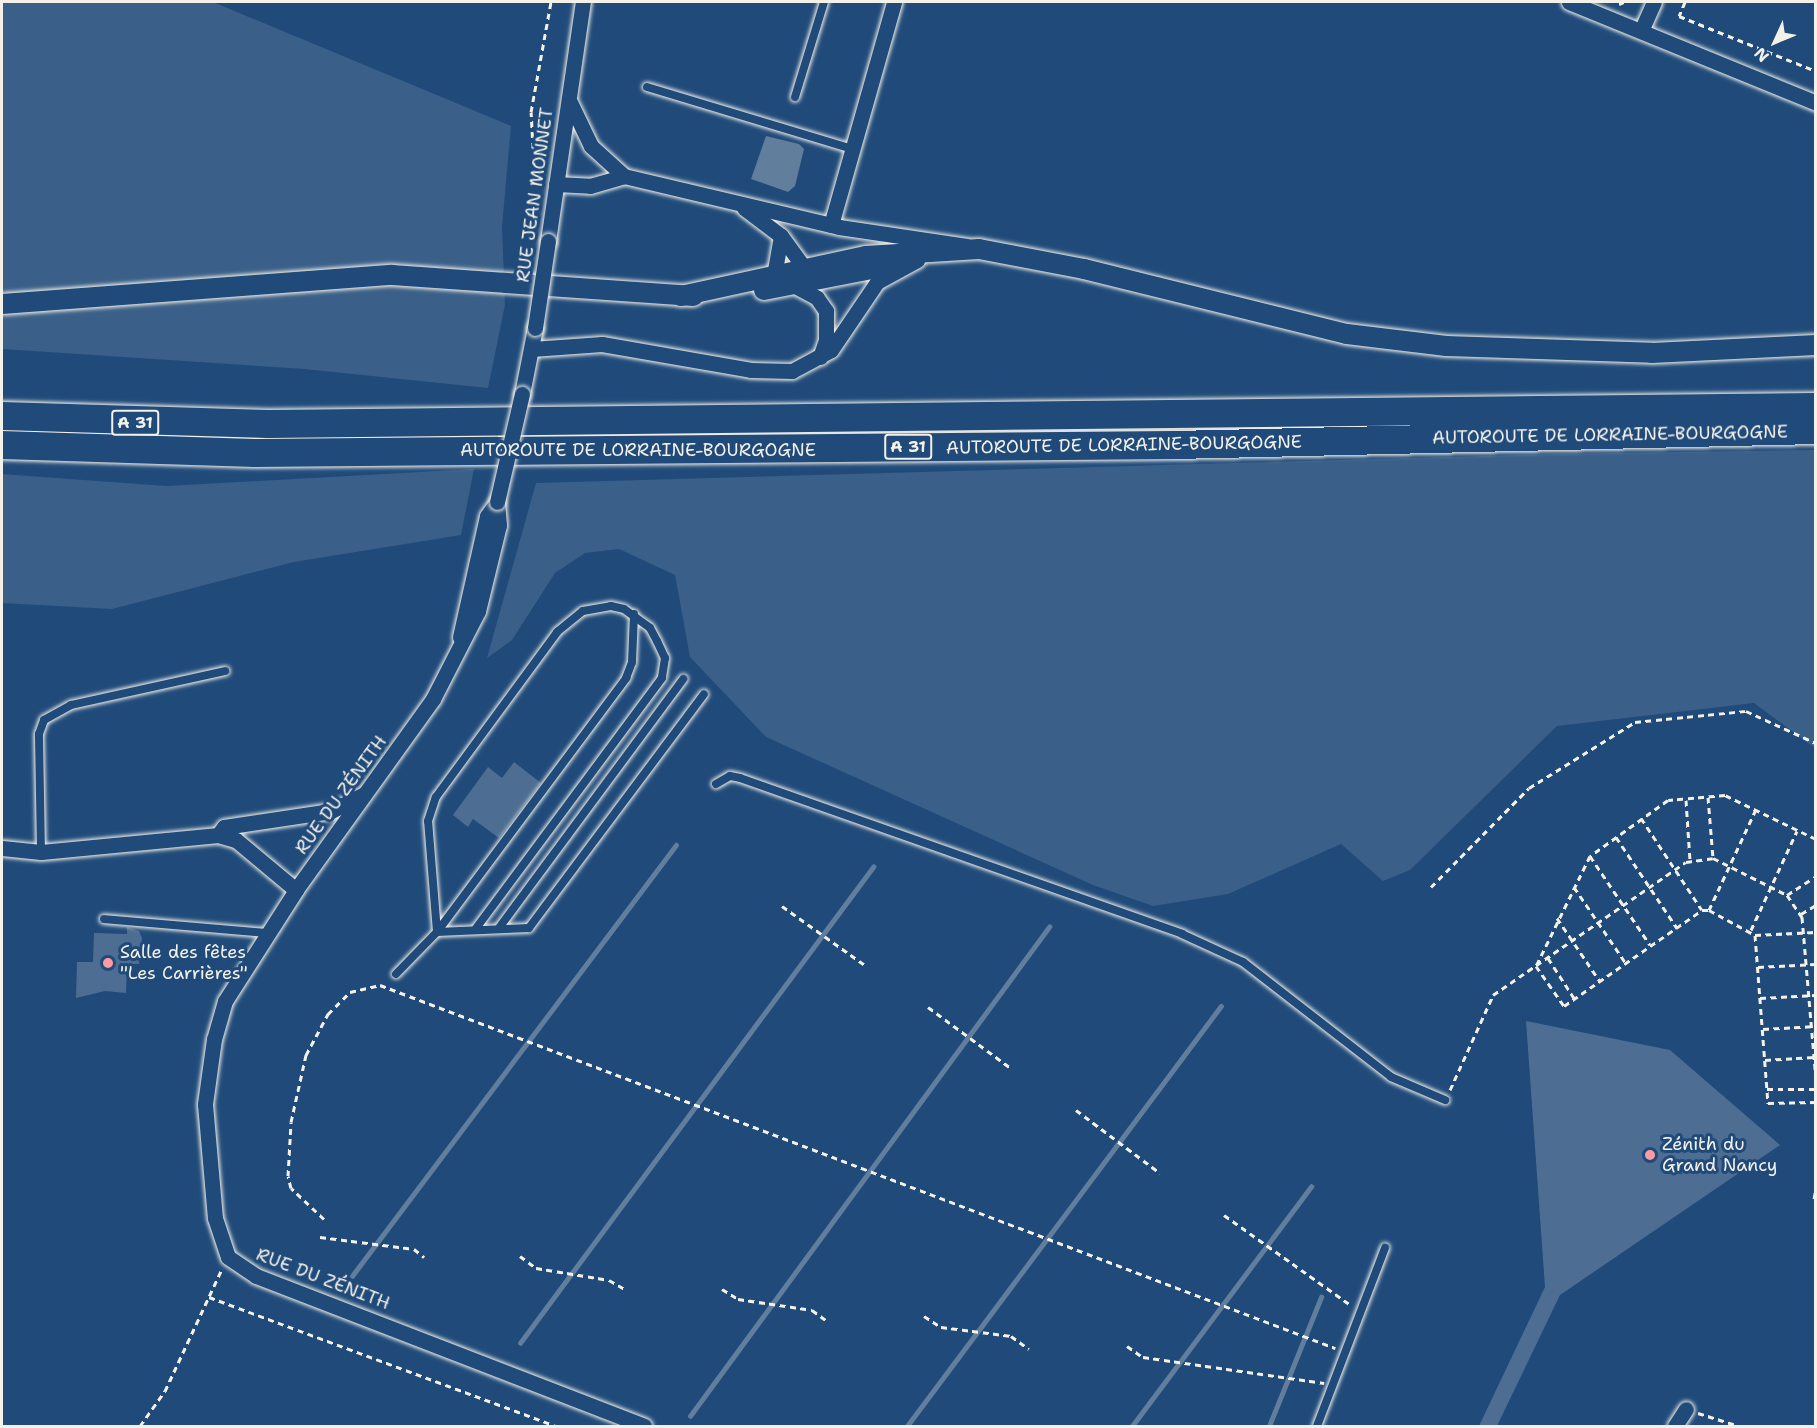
<!DOCTYPE html>
<meta charset="utf-8">
<style>
body{margin:0}
#map{position:relative;width:1817px;height:1428px;overflow:hidden;background:#1f4a7a;font-family:"Shantell Sans",sans-serif}
div>[style]{position:absolute}
[style*='--x']{left:calc(var(--x)*1px);top:calc(var(--y)*1px);width:calc(var(--w)*1px);rotate:calc(var(--a)*1deg)}
.green>*{inset:0;background:#3a5f88}
.water>*{inset:0;background:#627e9d}
.stream>*{height:4.5px;margin:-2.25px;padding:0 2.25px;transform-origin:2.25px;border-radius:2.25px;background:#627e9d}
.building>*{inset:0;background:#4d6e92}
.path>*{height:3px;margin-top:-1.5px;transform-origin:0;background:repeating-linear-gradient(90deg,#f4f1e8 0 6px,transparent 0 10.5px)}
.roads{filter:drop-shadow(0 0 2px #f4f1e8) drop-shadow(0 0 2px #f4f1e8)}
.service>*{height:8px;margin:-4px;padding:0 4px;transform-origin:4px;border-radius:4px;background:#1f4a7a}
.minor>*{height:15px;margin:-7.5px;padding:0 7.5px;transform-origin:7.5px;border-radius:7.5px;background:#1f4a7a}
.tertiary>*{height:20px;margin:-10px;padding:0 10px;transform-origin:10px;border-radius:10px;background:#1f4a7a}
.motorway>*{height:28px;margin:-14px;padding:0 14px;transform-origin:14px;border-radius:14px;background:#1f4a7a}
.bridges{filter:drop-shadow(0 0 2px #f4f1e8) drop-shadow(0 0 2px #f4f1e8)}
.minor-bridge>*{height:15px;margin:-7.5px;padding:0 7.5px;transform-origin:7.5px;border-radius:7.5px;background:#1f4a7a}
.dots>*{width:16px;height:16px;translate:-50% -50%;box-sizing:border-box;border:3px solid #1f4a7a;border-radius:50%}
span{translate:-50% -50%;white-space:nowrap;text-align:center;line-height:1.15;-webkit-text-stroke:6px #1f4a7a;paint-order:stroke}
.shield-label span{padding:2px 4px;background:#1f4a7a;border:2px solid;border-radius:4px;-webkit-text-stroke-width:0}
.shield-label{font-size:16px;color:#f4f1e8;font-weight:700}
.street-label{font-size:18px;color:#f4f1e8}
.poi-label{font-size:18px;color:#f4f1e8}
.left{translate:0 -50%;text-align:left}
.frame{position:absolute;inset:0;border:3px solid #f4f1e8;pointer-events:none}
.north{position:absolute;left:1745px;top:12px;width:60px;height:60px;-webkit-text-stroke:4px #1f4a7a;paint-order:stroke;rotate:226deg;font-size:16px;font-weight:700;line-height:24px;text-align:center;color:#f4f1e8}
.north::after{content:'';display:block;margin:auto;width:21px;height:27px;background:#f4f1e8;clip-path:polygon(50% 0,100% 100%,50% 72%,0 100%)}
</style>
<div id="map">
<div class="green">
<div style="clip-path:polygon(2px 2px,213px 2px,511px 126px,502px 227px,505px 305px,488px 388px,304px 369px,2px 349px)"></div>
<div style="clip-path:polygon(1815px 450px,1815px 748px,1754px 703px,1557px 726px,1410px 870px,1383px 881px,1341px 844px,1228px 894px,1153px 906px,1093px 885px,766px 737px,690px 657px,675px 575px,619px 549px,585px 553px,555px 573px,512px 640px,487px 658px,536px 483px,1552px 454px)"></div>
<div style="clip-path:polygon(474px 469px,461px 535px,294px 562px,112px 609px,2px 603px,2px 474px,166px 486px)"></div>
</div>
<div class="water">
<div style="clip-path:polygon(766px 136px,799px 144px,804px 149px,795px 186px,788px 192px,751px 179px)"></div>
</div>
<div class="stream">
<div style="--x:352;--y:1276;--w:539;--a:-53.07"></div>
<div style="--x:520;--y:1343;--w:593;--a:-53.44"></div>
<div style="--x:690;--y:1416;--w:607;--a:-53.72"></div>
<div style="--x:907;--y:1426;--w:524;--a:-53.22"></div>
<div style="--x:1132;--y:1426;--w:299;--a:-53.2"></div>
<div style="--x:1269;--y:1426;--w:139;--a:-68"></div>
</div>
<div class="building">
<div style="clip-path:polygon(514px 762px,541px 783px,499px 838px,473px 819px,468px 827px,453px 815px,488px 767px,502px 778px)"></div>
<div style="clip-path:polygon(127px 927px,139px 931px,142px 938px,139px 964px,127px 964px,126px 993px,105px 991px,76px 998px,77px 962px,93px 962px,94px 933px,127px 934px)"></div>
<div style="clip-path:polygon(1526px 1021px,1670px 1050px,1780px 1145px,1560px 1295px,1497px 1426px,1479px 1426px,1545px 1287px)"></div>
</div>
<div class="path">
<div style="--x:1685;--y:2;--w:15;--a:113"></div>
<div style="--x:1679;--y:16;--w:148;--a:21.9"></div>
<div style="--x:1619;--y:4;--w:5;--a:-22"></div>
<div style="--x:547;--y:153;--w:15;--a:-160"></div>
<div style="--x:533;--y:148;--w:36;--a:-93"></div>
<div style="--x:531;--y:112;--w:112;--a:-79.7"></div>
<div style="--x:1708;--y:797;--w:61;--a:85.3"></div>
<div style="--x:1686;--y:800;--w:61;--a:86.2"></div>
<div style="--x:1641;--y:818;--w:110;--a:56.5"></div>
<div style="--x:1616;--y:837;--w:110;--a:56.2"></div>
<div style="--x:1816;--y:839;--w:101;--a:-154.2"></div>
<div style="--x:1725;--y:795;--w:57;--a:175"></div>
<div style="--x:1668;--y:800;--w:96;--a:144.3"></div>
<div style="--x:1590;--y:856;--w:123;--a:116.1"></div>
<div style="--x:1536;--y:966;--w:49;--a:55"></div>
<div style="--x:1564;--y:1006;--w:168;--a:-34.8"></div>
<div style="--x:1702;--y:910;--w:7;--a:0"></div>
<div style="--x:1709;--y:910;--w:52;--a:28.5"></div>
<div style="--x:1755;--y:935;--w:169;--a:85.6"></div>
<div style="--x:1768;--y:1103;--w:48;--a:-1.2"></div>
<div style="--x:1590;--y:856;--w:107;--a:56"></div>
<div style="--x:1431;--y:887;--w:139;--a:-45.3"></div>
<div style="--x:1529;--y:788;--w:125;--a:-31.9"></div>
<div style="--x:1635;--y:722;--w:112;--a:-5.7"></div>
<div style="--x:1746;--y:711;--w:77;--a:24.6"></div>
<div style="--x:1574;--y:887;--w:91;--a:55.8"></div>
<div style="--x:1787;--y:895;--w:35;--a:-33"></div>
<div style="--x:782;--y:906;--w:103;--a:35.5"></div>
<div style="--x:1709;--y:910;--w:111;--a:-65"></div>
<div style="--x:1801;--y:914;--w:17;--a:-31"></div>
<div style="--x:1557;--y:918;--w:75;--a:55.9"></div>
<div style="--x:1751;--y:930;--w:109;--a:-65.1"></div>
<div style="--x:1755;--y:935;--w:61;--a:-2.8"></div>
<div style="--x:1548;--y:958;--w:48;--a:57"></div>
<div style="--x:1758;--y:967;--w:58;--a:-3"></div>
<div style="--x:1760;--y:998;--w:56;--a:-3.1"></div>
<div style="--x:928;--y:1007;--w:104;--a:36.4"></div>
<div style="--x:1763;--y:1029;--w:53;--a:-3.2"></div>
<div style="--x:1765;--y:1060;--w:49;--a:-3.5"></div>
<div style="--x:1767;--y:1089;--w:49;--a:0"></div>
<div style="--x:1450;--y:1090;--w:104;--a:-65.6"></div>
<div style="--x:1493;--y:995;--w:234;--a:-34.6"></div>
<div style="--x:1686;--y:862;--w:27;--a:-8"></div>
<div style="--x:1713;--y:858;--w:83;--a:26.6"></div>
<div style="--x:1787;--y:895;--w:27;--a:56"></div>
<div style="--x:1802;--y:917;--w:165;--a:85.1"></div>
<div style="--x:1076;--y:1110;--w:105;--a:36.9"></div>
<div style="--x:1814;--y:1199;--w:11;--a:-80"></div>
<div style="--x:1224;--y:1215;--w:157;--a:35.4"></div>
<div style="--x:324;--y:1219;--w:45;--a:-136.8"></div>
<div style="--x:291;--y:1188;--w:12;--a:-104"></div>
<div style="--x:288;--y:1176;--w:54;--a:-86.8"></div>
<div style="--x:291;--y:1122;--w:69;--a:-77.4"></div>
<div style="--x:306;--y:1055;--w:47;--a:-61.8"></div>
<div style="--x:328;--y:1014;--w:31;--a:-45"></div>
<div style="--x:350;--y:992;--w:31;--a:-13"></div>
<div style="--x:380;--y:985;--w:1022;--a:20.81"></div>
<div style="--x:320;--y:1237;--w:95;--a:7.3"></div>
<div style="--x:414;--y:1249;--w:13;--a:39"></div>
<div style="--x:520;--y:1256;--w:20;--a:37"></div>
<div style="--x:536;--y:1268;--w:74;--a:9.3"></div>
<div style="--x:609;--y:1280;--w:20;--a:30"></div>
<div style="--x:722;--y:1289;--w:19;--a:32"></div>
<div style="--x:738;--y:1299;--w:75;--a:8.5"></div>
<div style="--x:812;--y:1310;--w:19;--a:36"></div>
<div style="--x:209;--y:1297;--w:369;--a:20.4"></div>
<div style="--x:924;--y:1316;--w:20;--a:33"></div>
<div style="--x:941;--y:1327;--w:71;--a:7.3"></div>
<div style="--x:1011;--y:1336;--w:22;--a:36"></div>
<div style="--x:1127;--y:1346;--w:19;--a:35"></div>
<div style="--x:1143;--y:1357;--w:183;--a:8.2"></div>
<div style="--x:1698;--y:1413;--w:43;--a:17.6"></div>
<div style="--x:140;--y:1426;--w:43;--a:-54.5"></div>
<div style="--x:165;--y:1391;--w:135;--a:-65"></div>
</div>
<div class="roads">
<div class="service">
<div style="--x:647;--y:87;--w:215;--a:16.8"></div>
<div style="--x:795;--y:97;--w:99;--a:-73"></div>
<div style="--x:716;--y:784;--w:16;--a:-30"></div>
<div style="--x:730;--y:776;--w:10;--a:11"></div>
<div style="--x:740;--y:778;--w:469;--a:19.4"></div>
<div style="--x:1182;--y:934;--w:67;--a:24.7"></div>
<div style="--x:1243;--y:962;--w:187;--a:37.8"></div>
<div style="--x:1391;--y:1077;--w:59;--a:23.1"></div>
<div style="--x:41;--y:852;--w:118;--a:-91"></div>
<div style="--x:39;--y:734;--w:15;--a:-70"></div>
<div style="--x:44;--y:720;--w:31;--a:-29"></div>
<div style="--x:71;--y:705;--w:158;--a:-12.4"></div>
<div style="--x:104;--y:919;--w:165;--a:4.9"></div>
<div style="--x:499;--y:928;--w:310;--a:-53.5"></div>
<div style="--x:437;--y:932;--w:111;--a:-94.6"></div>
<div style="--x:428;--y:821;--w:25;--a:-72"></div>
<div style="--x:436;--y:797;--w:205;--a:-53.7"></div>
<div style="--x:557;--y:632;--w:33;--a:-39"></div>
<div style="--x:583;--y:611;--w:28;--a:-10"></div>
<div style="--x:611;--y:606;--w:13;--a:13"></div>
<div style="--x:624;--y:609;--w:32;--a:36"></div>
<div style="--x:650;--y:628;--w:15;--a:62"></div>
<div style="--x:657;--y:641;--w:19;--a:65"></div>
<div style="--x:665;--y:658;--w:20;--a:99"></div>
<div style="--x:662;--y:678;--w:312;--a:126.6"></div>
<div style="--x:437;--y:932;--w:317;--a:-53.3"></div>
<div style="--x:626;--y:678;--w:17;--a:-69"></div>
<div style="--x:632;--y:662;--w:48;--a:-87.6"></div>
<div style="--x:396;--y:974;--w:59;--a:-45.7"></div>
<div style="--x:437;--y:932;--w:92;--a:-2.5"></div>
<div style="--x:529;--y:928;--w:292;--a:-53.2"></div>
<div style="--x:1317;--y:1426;--w:191;--a:-69.1"></div>
</div>
<div class="minor">
<div style="--x:1569;--y:2;--w:267;--a:22.2"></div>
<div style="--x:1641;--y:31;--w:32;--a:-66"></div>
<div style="--x:569;--y:100;--w:51;--a:64.4"></div>
<div style="--x:591;--y:146;--w:45;--a:42.3"></div>
<div style="--x:556;--y:184;--w:34;--a:3"></div>
<div style="--x:590;--y:186;--w:35;--a:-16"></div>
<div style="--x:624;--y:176;--w:221;--a:13.3"></div>
<div style="--x:839;--y:227;--w:129;--a:8.4"></div>
<div style="--x:744;--y:208;--w:46;--a:37.1"></div>
<div style="--x:781;--y:236;--w:40;--a:100"></div>
<div style="--x:831;--y:225;--w:232;--a:-74.2"></div>
<div style="--x:781;--y:236;--w:51;--a:53.8"></div>
<div style="--x:548;--y:241;--w:242;--a:-81.7"></div>
<div style="--x:793;--y:285;--w:27;--a:28"></div>
<div style="--x:817;--y:298;--w:16;--a:55"></div>
<div style="--x:826;--y:311;--w:29;--a:90"></div>
<div style="--x:826;--y:340;--w:18;--a:109"></div>
<div style="--x:532;--y:349;--w:70;--a:-4.1"></div>
<div style="--x:602;--y:344;--w:151;--a:9.9"></div>
<div style="--x:751;--y:370;--w:41;--a:1.4"></div>
<div style="--x:792;--y:371;--w:44;--a:-28.3"></div>
<div style="--x:831;--y:350;--w:82;--a:-55.9"></div>
<div style="--x:877;--y:282;--w:46;--a:-28.8"></div>
<div style="--x:522;--y:394;--w:67;--a:-78.9"></div>
<div style="--x:497;--y:502;--w:23;--a:85"></div>
<div style="--x:499;--y:525;--w:89;--a:103.7"></div>
<div style="--x:478;--y:611;--w:99;--a:117.1"></div>
<div style="--x:433;--y:699;--w:235;--a:125.7"></div>
<div style="--x:296;--y:890;--w:132;--a:122.6"></div>
<div style="--x:225;--y:1001;--w:40;--a:106"></div>
<div style="--x:214;--y:1039;--w:66;--a:97.9"></div>
<div style="--x:205;--y:1104;--w:114;--a:85"></div>
<div style="--x:215;--y:1218;--w:41;--a:71.6"></div>
<div style="--x:228;--y:1257;--w:34;--a:34"></div>
<div style="--x:256;--y:1276;--w:416;--a:21.1"></div>
<div style="--x:460;--y:637;--w:124;--a:-77.4"></div>
<div style="--x:487;--y:516;--w:17;--a:-54"></div>
<div style="--x:218;--y:835;--w:10;--a:-53"></div>
<div style="--x:224;--y:827;--w:108;--a:-8.5"></div>
<div style="--x:331;--y:811;--w:37;--a:-27"></div>
<div style="--x:2;--y:848;--w:39;--a:6"></div>
<div style="--x:41;--y:852;--w:178;--a:-5.5"></div>
<div style="--x:218;--y:835;--w:19;--a:16"></div>
<div style="--x:236;--y:840;--w:78;--a:39.8"></div>
<div style="--x:1675;--y:1426;--w:20;--a:-57"></div>
</div>
<div class="tertiary">
<div style="--x:764;--y:290;--w:136;--a:-11.1"></div>
<div style="--x:681;--y:296;--w:189;--a:-12.2"></div>
<div style="--x:866;--y:256;--w:113;--a:-3.5"></div>
<div style="--x:979;--y:249;--w:107;--a:10.8"></div>
<div style="--x:1084;--y:269;--w:271;--a:13.9"></div>
<div style="--x:1347;--y:334;--w:100;--a:6.9"></div>
<div style="--x:1446;--y:346;--w:206;--a:1.9"></div>
<div style="--x:1652;--y:353;--w:164;--a:-2.8"></div>
<div style="--x:2;--y:304;--w:391;--a:-4.3"></div>
<div style="--x:392;--y:275;--w:302;--a:4"></div>
</div>
<div class="motorway">
<div style="--x:2;--y:416;--w:266;--a:1.7"></div>
<div style="--x:268;--y:424;--w:1548;--a:-0.63"></div>
<div style="--x:2;--y:445;--w:253;--a:1.8"></div>
<div style="--x:255;--y:453;--w:920;--a:-0.5"></div>
<div style="--x:1175;--y:445;--w:641;--a:-1.34"></div>
</div>
</div>
<div class="bridges">
<div class="minor-bridge">
<div style="--x:535;--y:328;--w:88;--a:-81.5"></div>
<div style="--x:497;--y:502;--w:111;--a:-77"></div>
</div>
</div>
<div class="dots">
<div style="left:108px;top:963px;background:#ff9aa2"></div>
<div style="left:1650px;top:1155px;background:#ff9aa2"></div>
</div>
<div class="shield-label">
<span style="left:135px;top:423px">A 31</span>
<span style="left:908px;top:447px">A 31</span>
</div>
<div class="street-label">
<span style="left:535px;top:195px;rotate:-82deg">RUE JEAN MONNET</span>
<span style="left:1610px;top:435px;rotate:-1deg">AUTOROUTE DE LORRAINE-BOURGOGNE</span>
<span style="left:1124px;top:445px;rotate:-1deg">AUTOROUTE DE LORRAINE-BOURGOGNE</span>
<span style="left:638px;top:450px">AUTOROUTE DE LORRAINE-BOURGOGNE</span>
<span style="left:341px;top:795px;rotate:-54deg">RUE DU ZÉNITH</span>
<span style="left:323px;top:1279px;rotate:21deg">RUE DU ZÉNITH</span>
</div>
<div class="poi-label">
<span class="left" style="left:120px;top:963px">Salle des fêtes<br>"Les Carrières"</span>
<span class="left" style="left:1662px;top:1155px">Zénith du<br>Grand Nancy</span>
</div>
<div class="frame"></div>
<div class="north">N</div>
</div>
